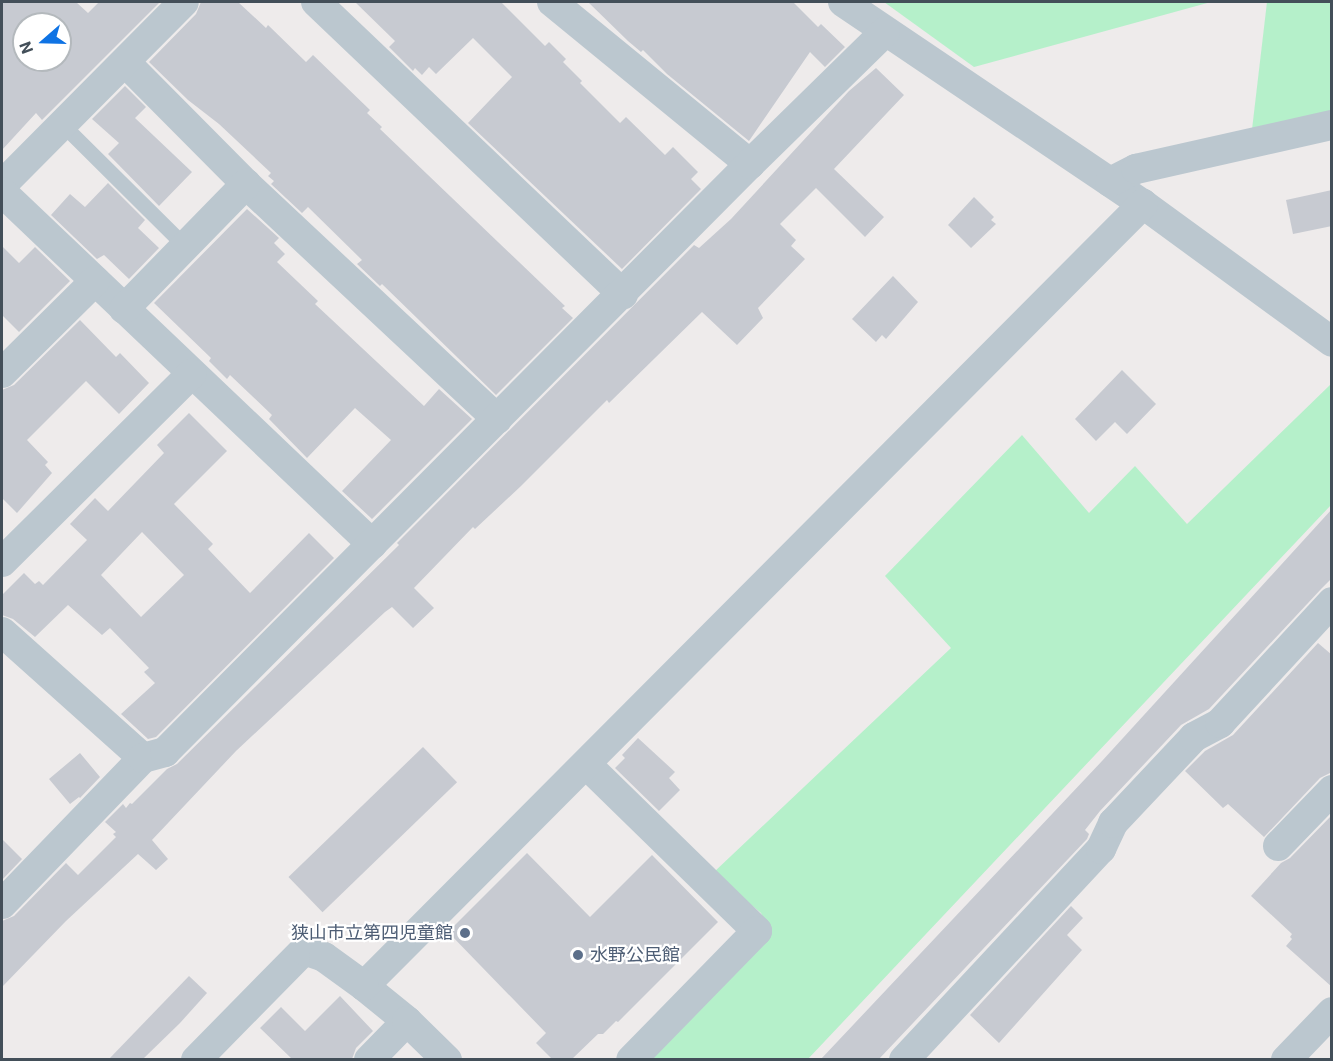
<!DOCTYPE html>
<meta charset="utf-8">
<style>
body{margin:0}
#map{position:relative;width:1333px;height:1061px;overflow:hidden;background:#eeebeb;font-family:Roboto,"Noto Sans JP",sans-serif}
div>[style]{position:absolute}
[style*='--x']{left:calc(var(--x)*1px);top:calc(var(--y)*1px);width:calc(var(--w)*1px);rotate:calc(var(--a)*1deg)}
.green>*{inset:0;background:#b5f0ca}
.building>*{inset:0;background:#c7cad1;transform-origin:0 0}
.lane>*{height:15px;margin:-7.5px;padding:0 7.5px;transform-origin:7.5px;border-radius:7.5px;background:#bbc7cf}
.street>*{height:30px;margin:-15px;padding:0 15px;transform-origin:15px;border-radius:15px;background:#bbc7cf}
.dots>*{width:16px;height:16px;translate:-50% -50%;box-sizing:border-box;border:3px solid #fff;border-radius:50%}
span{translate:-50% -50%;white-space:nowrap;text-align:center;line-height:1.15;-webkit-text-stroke:4.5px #fff;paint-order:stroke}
.service-label{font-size:18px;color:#4e5e75}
.right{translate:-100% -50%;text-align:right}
.left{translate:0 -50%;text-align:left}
.frame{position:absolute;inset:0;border:3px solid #434f59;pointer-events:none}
.north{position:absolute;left:12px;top:12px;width:60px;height:60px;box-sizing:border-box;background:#fff;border:2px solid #b4b9bd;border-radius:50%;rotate:250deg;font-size:16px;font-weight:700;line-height:24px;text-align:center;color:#434f59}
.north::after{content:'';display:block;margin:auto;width:21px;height:27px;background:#0f73e4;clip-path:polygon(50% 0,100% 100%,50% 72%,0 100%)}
</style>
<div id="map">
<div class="green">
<div style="clip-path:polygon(884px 2px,1211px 2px,974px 67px)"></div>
<div style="clip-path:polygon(1267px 2px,1331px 2px,1331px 117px,1251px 138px)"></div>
<div style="clip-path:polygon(1331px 384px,1331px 505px,808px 1059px,640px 1060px,769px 930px,761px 913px,713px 873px,951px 648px,885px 576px,1022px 435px,1089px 513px,1135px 466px,1187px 524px)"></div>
</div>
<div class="building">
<div style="clip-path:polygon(evenodd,2px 2px,76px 2px,88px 13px,99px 2px,160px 2px,42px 120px,36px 113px,2px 150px,2px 2px,24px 24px,60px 24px,60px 60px,24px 60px,24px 24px)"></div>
<div style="clip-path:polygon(201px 2px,238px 2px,266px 28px,268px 25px,306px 62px,313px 55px,370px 110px,367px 113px,382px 127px,380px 129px,565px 306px,562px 308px,573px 318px,496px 395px,382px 284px,380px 286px,357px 264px,362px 260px,308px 207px,302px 213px,271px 184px,274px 181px,268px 176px,271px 173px,219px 124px,188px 100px,149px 62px,196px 14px)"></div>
<div style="clip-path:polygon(355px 2px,501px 2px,545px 46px,549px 42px,566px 59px,563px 62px,582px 81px,580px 83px,620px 123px,626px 117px,665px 155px,673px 147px,698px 172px,691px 179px,701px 189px,622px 269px,468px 123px,512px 77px,473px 38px,436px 74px,429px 67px,422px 75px,415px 68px,413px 71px,389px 47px,395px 41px)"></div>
<div style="clip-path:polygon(588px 2px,793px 2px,818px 27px,821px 24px,845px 47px,825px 67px,810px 52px,749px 141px,667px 74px,643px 50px,641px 52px,628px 41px)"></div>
<div style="clip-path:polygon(876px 68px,904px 95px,834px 169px,884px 217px,865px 237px,816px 188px,780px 224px,796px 240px,791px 246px,805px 259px,758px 308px,763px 318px,737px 345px,702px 312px,609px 403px,607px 400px,521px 486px,475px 529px,473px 527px,414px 588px,434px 608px,413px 628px,392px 607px,385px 612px,236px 751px,152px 840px,168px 859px,156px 870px,138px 854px,66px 921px,2px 987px,2px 921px,14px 916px,66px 863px,78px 875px,116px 837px,113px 834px,116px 832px,105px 822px,123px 804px,126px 808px,130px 803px,132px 804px,167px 769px,177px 764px,399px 545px,397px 543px,694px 245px,699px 248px,731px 219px,849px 91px)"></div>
<div style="clip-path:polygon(125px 86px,146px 107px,135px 118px,192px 172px,159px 206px,108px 154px,119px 143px,92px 119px)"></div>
<div style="clip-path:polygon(108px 183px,145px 220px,138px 228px,159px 248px,129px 279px,104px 255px,97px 259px,51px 215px,70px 194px,85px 207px)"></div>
<div style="clip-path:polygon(1332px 190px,1332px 226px,1293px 234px,1286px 200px)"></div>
<div style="clip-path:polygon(974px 197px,994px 217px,991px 220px,996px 224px,971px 248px,948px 225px)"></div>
<div style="clip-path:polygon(247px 209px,279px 238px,274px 243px,285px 254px,277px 262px,318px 301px,315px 304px,424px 406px,439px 389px,472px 419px,372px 519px,342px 491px,391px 440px,355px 408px,307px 458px,269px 419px,272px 415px,230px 375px,227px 379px,209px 361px,211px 358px,154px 303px)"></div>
<div style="clip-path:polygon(2px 246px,19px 263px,35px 247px,70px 281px,19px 332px,2px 315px)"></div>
<div style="clip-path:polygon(893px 276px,918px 302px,886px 339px,882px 335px,876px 342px,852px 319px)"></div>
<div style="clip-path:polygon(80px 320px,116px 357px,120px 353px,149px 383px,119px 414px,86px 381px,27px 440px,48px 462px,45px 465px,52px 473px,17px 513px,2px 498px,2px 390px,14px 385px)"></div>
<div style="clip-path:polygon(1122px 370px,1156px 404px,1127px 434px,1115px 422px,1096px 441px,1075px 419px)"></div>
<div style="clip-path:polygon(evenodd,189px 413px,227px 451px,174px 504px,213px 544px,208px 549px,250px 593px,309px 533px,334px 558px,156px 737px,148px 739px,121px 714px,155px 683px,144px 672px,149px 668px,110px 628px,102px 635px,68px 605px,35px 637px,13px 619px,2px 615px,2px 595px,24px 573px,35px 584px,39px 581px,43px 585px,87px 540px,70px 524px,95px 498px,108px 511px,164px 453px,157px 445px,189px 413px,142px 532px,184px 575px,141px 617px,101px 575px,142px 532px)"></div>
<div style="clip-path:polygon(1332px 509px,1332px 578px,1322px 588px,1209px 709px,1181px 725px,1100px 811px,1085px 830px,1089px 834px,1087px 839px,879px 1059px,821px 1059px,1102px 761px)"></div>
<div style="clip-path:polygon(1318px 643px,1332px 655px,1332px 772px,1320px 778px,1264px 837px,1228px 804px,1223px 808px,1185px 771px,1205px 751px,1233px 735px)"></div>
<div style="clip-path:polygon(638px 738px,675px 772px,669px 778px,680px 790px,659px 811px,615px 768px,625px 758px,622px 755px)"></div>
<div style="left:423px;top:747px;width:49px;height:187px;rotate:46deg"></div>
<div style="clip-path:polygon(80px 753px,100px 777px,80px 798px,79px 797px,70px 804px,49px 779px)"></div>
<div style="clip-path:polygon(1331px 816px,1332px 817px,1332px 987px,1286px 946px,1292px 939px,1290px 937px,1292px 934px,1251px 896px,1281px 863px,1290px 858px)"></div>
<div style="clip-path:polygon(2px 839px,22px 859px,2px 880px)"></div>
<div style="clip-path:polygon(527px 853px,590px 917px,652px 855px,718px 922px,618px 1022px,616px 1021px,603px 1034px,598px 1034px,572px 1059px,552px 1059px,536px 1043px,546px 1033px,448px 932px)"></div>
<div style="clip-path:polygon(1071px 906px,1083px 918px,1067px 935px,1082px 950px,999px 1043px,970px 1015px)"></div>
<div style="clip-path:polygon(189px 976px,207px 993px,180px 1023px,143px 1059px,109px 1059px)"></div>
<div style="clip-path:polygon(340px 996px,373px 1031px,356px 1048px,352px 1059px,292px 1059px,260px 1028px,281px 1007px,305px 1031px)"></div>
</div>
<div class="lane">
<div style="--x:62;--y:124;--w:173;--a:44.8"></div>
</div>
<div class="street">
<div style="--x:316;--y:2;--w:424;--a:43.6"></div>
<div style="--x:552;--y:2;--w:256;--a:39.3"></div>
<div style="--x:843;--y:2;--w:362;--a:34"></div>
<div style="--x:1143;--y:204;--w:234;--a:36.1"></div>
<div style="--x:125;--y:62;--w:172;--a:45.2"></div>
<div style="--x:246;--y:184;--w:344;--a:43.1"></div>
<div style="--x:1110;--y:182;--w:29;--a:-27"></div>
<div style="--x:1136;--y:169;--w:201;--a:-12.7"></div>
<div style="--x:2;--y:185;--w:258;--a:-45.2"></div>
<div style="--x:2;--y:192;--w:511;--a:43.57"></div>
<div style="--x:124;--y:309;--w:175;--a:-45.7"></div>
<div style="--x:2;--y:373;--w:131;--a:-44.7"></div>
<div style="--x:2;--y:562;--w:267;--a:-44.8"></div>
<div style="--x:2;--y:632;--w:189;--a:41.8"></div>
<div style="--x:586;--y:764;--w:239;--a:44.3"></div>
<div style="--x:757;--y:931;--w:180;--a:134.3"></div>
<div style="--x:1278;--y:846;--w:78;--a:-46"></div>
<div style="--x:2;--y:904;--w:203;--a:-46"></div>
<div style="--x:143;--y:758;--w:23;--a:-15"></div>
<div style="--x:165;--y:752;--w:829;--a:-45.15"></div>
<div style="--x:750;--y:164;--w:189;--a:-44.4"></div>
<div style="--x:407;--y:1021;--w:55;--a:-140.9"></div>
<div style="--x:364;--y:986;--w:1104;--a:-45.11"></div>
<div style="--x:196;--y:1060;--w:154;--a:-45.5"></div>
<div style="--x:304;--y:950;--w:21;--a:19"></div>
<div style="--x:324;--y:957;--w:49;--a:35.9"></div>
<div style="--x:369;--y:1060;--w:54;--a:-45.7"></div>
<div style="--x:407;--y:1021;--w:56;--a:44.3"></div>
<div style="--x:904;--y:1060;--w:289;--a:-47"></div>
<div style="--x:1101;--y:849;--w:29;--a:-65"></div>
<div style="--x:1113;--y:823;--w:118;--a:-46.7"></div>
<div style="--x:1194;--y:737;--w:30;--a:-28"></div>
<div style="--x:1220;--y:723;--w:165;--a:-47.2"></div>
<div style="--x:1286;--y:1060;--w:66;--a:-46.2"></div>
</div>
<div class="dots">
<div style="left:465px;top:933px;background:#5c6f8a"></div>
<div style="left:578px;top:955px;background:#5c6f8a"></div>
</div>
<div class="service-label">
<span class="right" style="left:453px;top:933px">狭山市立第四児童館</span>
<span class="left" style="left:590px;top:955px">水野公民館</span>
</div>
<div class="frame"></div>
<div class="north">N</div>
</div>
